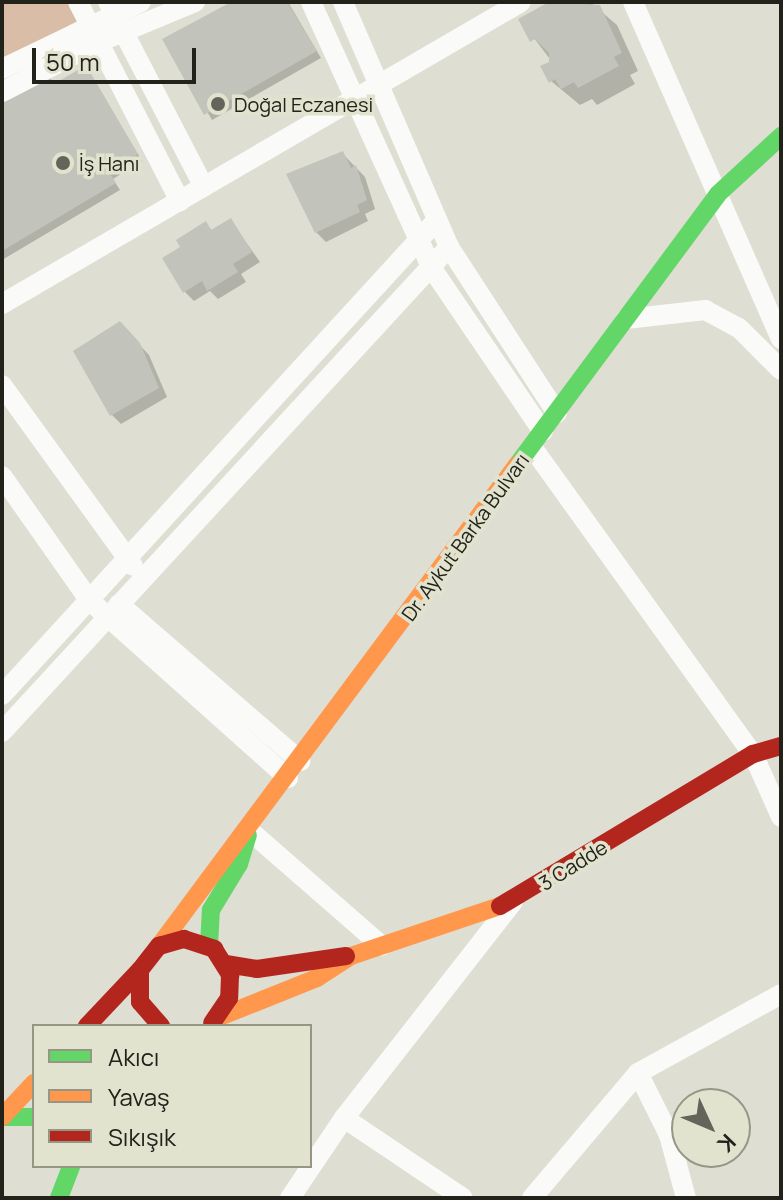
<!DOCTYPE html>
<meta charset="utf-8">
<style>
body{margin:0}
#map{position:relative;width:783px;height:1200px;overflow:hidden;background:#deded3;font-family:Manrope,sans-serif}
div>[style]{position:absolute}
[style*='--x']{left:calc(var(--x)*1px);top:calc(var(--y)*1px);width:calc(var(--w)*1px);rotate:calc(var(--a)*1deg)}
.green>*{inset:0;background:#dabda7}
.shadow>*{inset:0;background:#0003}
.building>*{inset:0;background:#c2c4bc}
.street>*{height:20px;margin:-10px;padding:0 10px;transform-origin:10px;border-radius:10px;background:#fafaf8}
.fast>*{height:18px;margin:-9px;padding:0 9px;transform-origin:9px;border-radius:9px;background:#63d668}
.slow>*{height:18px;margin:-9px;padding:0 9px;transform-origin:9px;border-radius:9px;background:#ff974d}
.jam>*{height:18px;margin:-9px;padding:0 9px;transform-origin:9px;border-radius:9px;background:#b3261e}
.dots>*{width:22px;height:22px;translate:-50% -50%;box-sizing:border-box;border:4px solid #e2e3ce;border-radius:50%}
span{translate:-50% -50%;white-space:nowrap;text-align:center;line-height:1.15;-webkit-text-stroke:7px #e2e3ce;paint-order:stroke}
.poi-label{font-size:20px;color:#22221b}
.left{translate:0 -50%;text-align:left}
.street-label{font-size:20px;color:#22221b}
.frame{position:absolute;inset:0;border:4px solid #22221b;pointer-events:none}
.legend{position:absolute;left:32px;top:1024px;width:280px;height:144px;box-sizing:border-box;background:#e2e3ce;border:2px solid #959686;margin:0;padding:10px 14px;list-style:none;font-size:24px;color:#22221b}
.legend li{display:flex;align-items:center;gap:16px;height:40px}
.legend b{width:40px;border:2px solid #959686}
.north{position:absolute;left:671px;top:1088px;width:80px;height:80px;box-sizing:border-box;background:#e2e3ce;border:2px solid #959686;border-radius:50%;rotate:134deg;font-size:22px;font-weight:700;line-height:32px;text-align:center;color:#22221b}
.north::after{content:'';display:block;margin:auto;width:28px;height:36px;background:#64645b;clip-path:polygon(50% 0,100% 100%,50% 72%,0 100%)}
.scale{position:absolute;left:32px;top:48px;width:164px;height:36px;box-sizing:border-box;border:4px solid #22221b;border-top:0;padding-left:10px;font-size:24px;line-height:28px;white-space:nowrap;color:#22221b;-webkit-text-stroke:6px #e2e3ce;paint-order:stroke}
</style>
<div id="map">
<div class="green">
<div style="clip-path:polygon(2px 2px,72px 2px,81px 19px,2px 61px)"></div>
</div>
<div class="shadow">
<div style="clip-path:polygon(235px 2px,288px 2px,321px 58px,212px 120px,165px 39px)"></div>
<div style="clip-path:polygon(554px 2px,590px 2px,617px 25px,638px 71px,630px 75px,635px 84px,597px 105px,592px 99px,580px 105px,551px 81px,550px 59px,520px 20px)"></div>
<div style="clip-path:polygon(86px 68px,142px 161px,113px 179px,120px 190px,2px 260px,2px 105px,49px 78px,56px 85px)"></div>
<div style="clip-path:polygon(342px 153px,365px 177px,375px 209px,365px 214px,368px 221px,326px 242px,316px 232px)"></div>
<div style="clip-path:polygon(231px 221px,260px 262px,241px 274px,246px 282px,218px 299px,210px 291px,194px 301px,185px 292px,183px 248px,205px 224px,213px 231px)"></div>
<div style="clip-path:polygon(120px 324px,149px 355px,167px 397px,121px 424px,112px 415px)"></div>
</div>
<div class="building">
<div style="clip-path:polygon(231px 2px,287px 2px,317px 51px,204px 115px,162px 39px)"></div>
<div style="clip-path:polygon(549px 2px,600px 5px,622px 53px,614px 57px,619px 66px,578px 88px,574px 82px,561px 89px,555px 79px,549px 83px,540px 66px,549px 62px,549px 53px,535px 39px,530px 42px,518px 19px)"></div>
<div style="clip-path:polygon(86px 65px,138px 154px,109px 172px,116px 183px,2px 251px,2px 103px,49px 75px,54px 84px)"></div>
<div style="clip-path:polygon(343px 151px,351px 168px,356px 165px,367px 200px,357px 205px,360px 212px,315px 233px,286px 174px)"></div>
<div style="clip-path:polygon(231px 218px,252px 252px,233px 264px,238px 272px,207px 291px,202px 281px,183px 293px,162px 258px,180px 247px,176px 240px,206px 221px,211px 230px)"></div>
<div style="clip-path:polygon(120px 321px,140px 343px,159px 388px,110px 416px,73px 351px)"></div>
</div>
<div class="street">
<div style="--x:78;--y:2;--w:224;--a:62.9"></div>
<div style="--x:108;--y:2;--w:208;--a:62.6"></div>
<div style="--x:311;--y:2;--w:291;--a:65.6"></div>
<div style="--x:431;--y:267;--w:199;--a:55.8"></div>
<div style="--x:343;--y:2;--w:267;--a:66.6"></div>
<div style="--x:449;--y:247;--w:198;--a:57"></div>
<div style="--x:633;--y:2;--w:368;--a:66.3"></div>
<div style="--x:2;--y:69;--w:154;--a:-25.7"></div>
<div style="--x:2;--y:92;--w:109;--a:-27.3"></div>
<div style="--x:99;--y:42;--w:104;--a:-22.6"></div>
<div style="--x:2;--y:304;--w:600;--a:-30.19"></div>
<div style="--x:626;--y:319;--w:80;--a:-6.5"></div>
<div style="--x:705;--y:310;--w:38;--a:28"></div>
<div style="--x:739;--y:328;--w:59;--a:45"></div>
<div style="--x:2;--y:385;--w:223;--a:54.1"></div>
<div style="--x:532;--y:447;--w:378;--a:54.3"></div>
<div style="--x:753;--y:754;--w:69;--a:66"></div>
<div style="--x:2;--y:476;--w:151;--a:54.9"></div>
<div style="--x:89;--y:600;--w:267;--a:41.8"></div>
<div style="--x:119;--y:604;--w:240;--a:40.9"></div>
<div style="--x:2;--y:695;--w:644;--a:-47.52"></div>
<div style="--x:2;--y:732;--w:660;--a:-47.33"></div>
<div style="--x:249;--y:830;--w:176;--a:41.1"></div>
<div style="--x:638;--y:1073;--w:69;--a:63.4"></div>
<div style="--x:669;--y:1135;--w:65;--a:74.9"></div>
<div style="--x:344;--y:1118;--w:143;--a:33.9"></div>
<div style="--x:290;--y:1198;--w:97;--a:-56"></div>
<div style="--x:344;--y:1118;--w:274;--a:-52"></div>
<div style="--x:532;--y:1198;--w:164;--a:-49.7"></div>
<div style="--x:638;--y:1073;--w:163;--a:-28.9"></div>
</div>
<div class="fast">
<div style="--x:517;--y:465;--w:337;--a:-53.4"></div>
<div style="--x:718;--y:194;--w:86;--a:-42.6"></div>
<div style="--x:209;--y:946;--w:36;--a:-87"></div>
<div style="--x:211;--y:910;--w:54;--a:-58.7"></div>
<div style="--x:239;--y:864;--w:30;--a:-73"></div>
<div style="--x:2;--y:1117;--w:32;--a:0"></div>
<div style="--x:59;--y:1198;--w:34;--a:-69"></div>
</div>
<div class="slow">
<div style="--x:159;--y:946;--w:600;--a:-53.34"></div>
<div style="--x:217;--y:1018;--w:108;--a:-21.8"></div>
<div style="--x:317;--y:978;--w:40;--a:-32.9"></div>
<div style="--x:351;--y:956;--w:157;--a:-18.6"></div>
<div style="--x:2;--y:1117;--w:47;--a:-46.7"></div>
</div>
<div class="jam">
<div style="--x:500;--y:906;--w:295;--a:-31"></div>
<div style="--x:753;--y:754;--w:29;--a:-16"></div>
<div style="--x:226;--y:964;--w:31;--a:9"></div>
<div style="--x:257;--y:969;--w:90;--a:-8.3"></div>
<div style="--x:87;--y:1026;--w:77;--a:-46.6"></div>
<div style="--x:161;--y:1026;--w:32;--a:-131"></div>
<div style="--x:140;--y:1002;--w:32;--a:-90"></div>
<div style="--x:140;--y:970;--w:31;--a:-52"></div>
<div style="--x:159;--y:946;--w:26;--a:-16"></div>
<div style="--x:184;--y:939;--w:32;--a:18"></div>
<div style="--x:214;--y:949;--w:31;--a:58"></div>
<div style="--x:230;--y:975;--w:23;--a:92"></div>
<div style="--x:229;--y:998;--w:30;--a:124"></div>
</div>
<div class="dots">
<div style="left:218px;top:104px;background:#64645b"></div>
<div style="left:63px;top:163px;background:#64645b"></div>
</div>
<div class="poi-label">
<span class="left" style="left:234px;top:104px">Doğal Eczanesi</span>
<span class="left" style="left:79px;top:163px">İş Hanı</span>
</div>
<div class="street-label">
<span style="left:465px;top:537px;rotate:-54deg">Dr. Aykut Barka Bulvarı</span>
<span style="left:573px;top:865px;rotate:-32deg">3 Cadde</span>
</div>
<div class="frame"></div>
<ul class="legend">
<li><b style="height:10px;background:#63d668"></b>Akıcı</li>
<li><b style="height:10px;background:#ff974d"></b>Yavaş</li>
<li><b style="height:10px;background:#b3261e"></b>Sıkışık</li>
</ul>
<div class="north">K</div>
<div class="scale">50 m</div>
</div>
